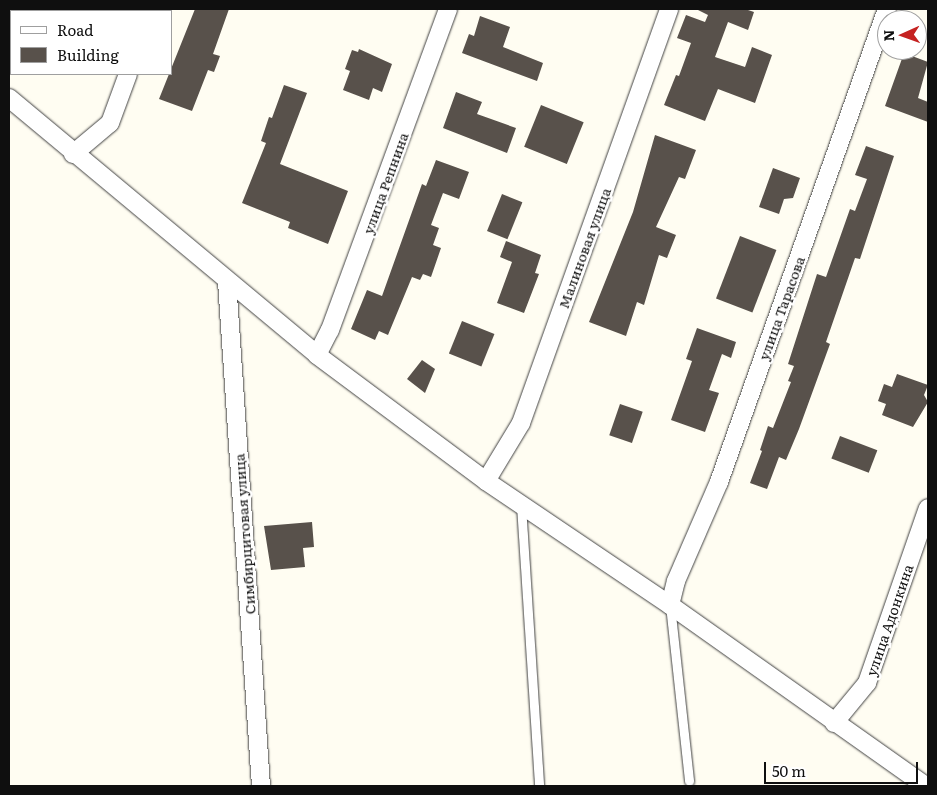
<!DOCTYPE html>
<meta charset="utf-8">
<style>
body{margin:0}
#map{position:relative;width:937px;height:795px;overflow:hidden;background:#fffdf2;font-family:Literata,serif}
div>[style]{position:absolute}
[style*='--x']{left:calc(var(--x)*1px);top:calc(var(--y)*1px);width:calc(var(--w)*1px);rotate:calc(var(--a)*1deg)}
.building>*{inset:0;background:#58514b;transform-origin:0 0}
.roads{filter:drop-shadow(0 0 1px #424242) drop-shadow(0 0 1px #424242)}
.service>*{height:9px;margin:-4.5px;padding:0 4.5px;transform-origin:4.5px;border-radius:4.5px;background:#fff}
.minor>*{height:18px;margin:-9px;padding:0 9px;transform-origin:9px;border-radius:9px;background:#fff}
span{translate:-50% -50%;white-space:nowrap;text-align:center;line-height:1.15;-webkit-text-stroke:5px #fff;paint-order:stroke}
.street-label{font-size:14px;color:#0f0f0f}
.frame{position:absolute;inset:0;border:10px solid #0f0f0f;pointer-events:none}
.legend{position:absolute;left:10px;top:10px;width:162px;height:65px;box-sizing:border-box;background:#fff;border:1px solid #9f9f9f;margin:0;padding:6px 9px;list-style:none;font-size:15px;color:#0f0f0f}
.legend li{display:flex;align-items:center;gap:10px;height:25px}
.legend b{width:25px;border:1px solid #9f9f9f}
.north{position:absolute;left:877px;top:10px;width:50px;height:50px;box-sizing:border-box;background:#fff;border:1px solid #9f9f9f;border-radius:50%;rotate:268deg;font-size:14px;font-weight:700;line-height:20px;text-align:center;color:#0f0f0f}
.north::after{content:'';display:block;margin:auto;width:18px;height:22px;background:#c52221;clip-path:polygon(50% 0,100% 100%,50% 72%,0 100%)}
.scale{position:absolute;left:764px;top:762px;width:154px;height:22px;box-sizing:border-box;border:2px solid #0f0f0f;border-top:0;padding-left:6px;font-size:15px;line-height:18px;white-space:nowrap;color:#0f0f0f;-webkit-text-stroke:4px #fff;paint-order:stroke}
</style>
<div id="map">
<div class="building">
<div style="clip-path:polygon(195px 9px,229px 9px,213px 54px,220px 56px,214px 72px,208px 70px,192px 111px,159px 99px)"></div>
<div style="clip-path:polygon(696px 9px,745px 9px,754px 12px,748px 30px,728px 22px,715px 57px,745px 67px,752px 47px,772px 55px,755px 103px,718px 89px,705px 121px,664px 105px,676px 75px,679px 76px,691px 43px,677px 38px,686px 15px,705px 22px,708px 15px)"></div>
<div style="clip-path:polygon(480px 16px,510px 27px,503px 47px,543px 63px,537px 81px,462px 53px,469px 34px,474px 36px)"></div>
<div style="clip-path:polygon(359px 49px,392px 64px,382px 92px,373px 88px,369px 100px,343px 90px,350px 71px,345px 69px,352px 50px,358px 52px)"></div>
<div style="clip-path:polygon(904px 53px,928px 62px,918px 98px,928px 102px,928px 122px,885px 106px)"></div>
<div style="clip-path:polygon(284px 85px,307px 93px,280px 164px,348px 191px,328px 244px,288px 228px,290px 222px,242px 203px,266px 143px,261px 141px,269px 117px,272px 118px)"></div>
<div style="clip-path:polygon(456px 92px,482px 102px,477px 114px,516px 128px,507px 153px,443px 128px)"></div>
<div style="left:541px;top:105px;width:46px;height:45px;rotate:22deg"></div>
<div style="clip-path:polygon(655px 135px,696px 150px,685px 179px,679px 177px,656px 227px,676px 235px,667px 258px,659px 255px,644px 305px,637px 302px,626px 336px,589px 322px,633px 212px)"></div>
<div style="clip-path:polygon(866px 146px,894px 156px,860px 259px,855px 258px,826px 342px,830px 344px,799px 429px,786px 460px,779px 457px,767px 489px,750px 483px,762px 451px,760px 450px,768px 426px,773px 428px,791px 382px,788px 381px,794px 366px,788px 364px,817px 274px,826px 277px,850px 209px,855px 211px,867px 179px,855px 175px)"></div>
<div style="clip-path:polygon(436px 160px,469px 172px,459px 199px,443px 193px,431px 225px,439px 228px,433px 245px,441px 248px,431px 277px,423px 274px,420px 280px,412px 277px,388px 335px,379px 331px,375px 340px,351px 329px,367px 290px,382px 296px,422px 184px,426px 186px)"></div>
<div style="clip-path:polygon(773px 168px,800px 178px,793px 198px,784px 199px,779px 214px,759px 207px)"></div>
<div style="left:502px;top:194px;width:22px;height:40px;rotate:22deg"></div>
<div style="left:740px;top:236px;width:39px;height:67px;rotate:21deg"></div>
<div style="clip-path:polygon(506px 241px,541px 255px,535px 273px,539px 274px,524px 313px,497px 303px,512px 262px,500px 257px)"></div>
<div style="left:462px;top:321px;width:35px;height:35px;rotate:22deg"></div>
<div style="clip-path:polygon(697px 328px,736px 342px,731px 358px,722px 354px,709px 390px,719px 393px,705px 432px,671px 420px,692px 361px,686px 359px)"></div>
<div style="clip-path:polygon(422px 360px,435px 369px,425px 393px,407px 379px)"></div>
<div style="clip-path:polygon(897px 374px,928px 385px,924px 395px,928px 402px,913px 427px,882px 415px,886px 404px,878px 401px,884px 384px,892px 387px)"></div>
<div style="left:620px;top:404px;width:24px;height:33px;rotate:19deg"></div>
<div style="left:840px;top:436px;width:40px;height:24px;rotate:21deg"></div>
<div style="clip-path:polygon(312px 522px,314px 547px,303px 548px,305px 567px,271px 570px,264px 526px)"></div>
</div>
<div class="roads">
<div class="service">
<div style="--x:521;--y:505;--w:282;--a:86.3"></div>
<div style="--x:670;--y:605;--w:177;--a:83.8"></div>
</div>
<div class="minor">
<div style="--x:152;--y:11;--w:2;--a:-63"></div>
<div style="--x:9;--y:98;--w:401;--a:39.8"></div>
<div style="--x:317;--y:355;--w:211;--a:36.7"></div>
<div style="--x:486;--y:481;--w:222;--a:34"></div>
<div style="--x:670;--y:605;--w:314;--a:35.3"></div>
<div style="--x:73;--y:154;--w:48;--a:-40"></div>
<div style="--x:110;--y:123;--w:52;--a:-69.8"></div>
<div style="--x:227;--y:281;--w:506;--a:86.15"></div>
<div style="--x:317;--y:355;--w:28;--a:-63"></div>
<div style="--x:330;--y:330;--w:342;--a:-69.8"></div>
<div style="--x:486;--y:481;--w:68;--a:-58.9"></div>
<div style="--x:521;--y:423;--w:440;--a:-70.3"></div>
<div style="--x:670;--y:605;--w:25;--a:-76"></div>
<div style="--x:676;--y:581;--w:108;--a:-66.5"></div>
<div style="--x:719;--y:482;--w:502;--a:-70.45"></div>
<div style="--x:834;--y:723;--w:52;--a:-50.5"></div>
<div style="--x:867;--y:683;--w:185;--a:-70.8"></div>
</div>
</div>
<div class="street-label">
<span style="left:385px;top:183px;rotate:-70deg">улица Репнина</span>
<span style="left:584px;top:248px;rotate:-70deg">Малиновая улица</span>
<span style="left:781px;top:308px;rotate:-70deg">улица Тарасова</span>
<span style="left:244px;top:534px;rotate:-94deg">Симбирцитовая улица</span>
<span style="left:889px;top:620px;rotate:-71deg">улица Адонкина</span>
</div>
<div class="frame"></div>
<ul class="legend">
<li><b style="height:6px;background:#fff"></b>Road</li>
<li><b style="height:14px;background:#58514b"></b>Building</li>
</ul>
<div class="north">N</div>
<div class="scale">50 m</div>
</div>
